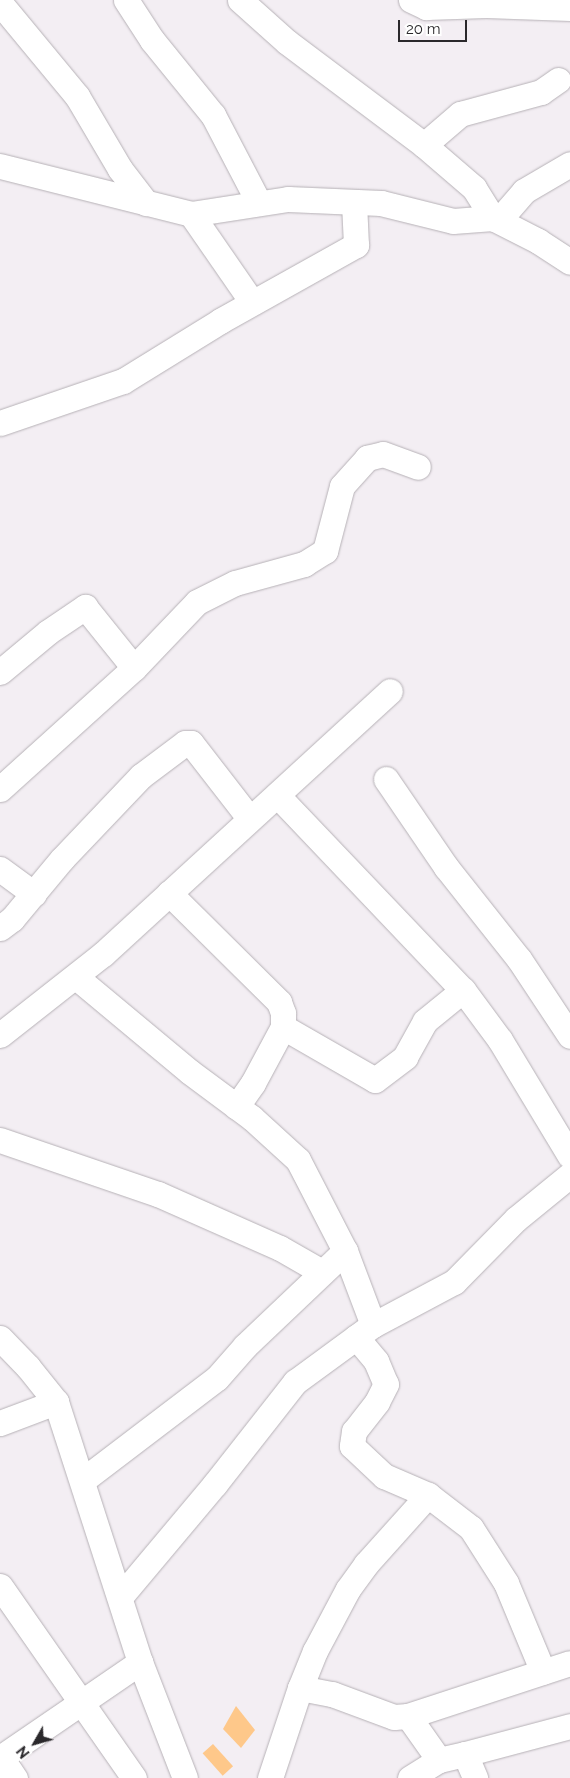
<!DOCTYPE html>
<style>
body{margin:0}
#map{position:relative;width:570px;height:1778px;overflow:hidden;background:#f3eef3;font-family:Raleway,sans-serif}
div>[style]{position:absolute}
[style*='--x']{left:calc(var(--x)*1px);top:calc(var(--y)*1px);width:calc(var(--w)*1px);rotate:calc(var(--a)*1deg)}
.building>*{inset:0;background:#fec88a;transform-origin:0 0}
.roads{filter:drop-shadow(0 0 1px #b6b1b6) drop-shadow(0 0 1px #b6b1b6)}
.street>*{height:25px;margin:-12.5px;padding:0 12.5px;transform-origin:12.5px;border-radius:12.5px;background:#fff}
span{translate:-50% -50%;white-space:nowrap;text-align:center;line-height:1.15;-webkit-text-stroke:4px #fff;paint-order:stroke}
.north{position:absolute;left:10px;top:1718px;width:50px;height:50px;-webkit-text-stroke:4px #fff;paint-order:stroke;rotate:232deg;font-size:14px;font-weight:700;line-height:20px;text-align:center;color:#2a282b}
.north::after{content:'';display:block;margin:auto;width:18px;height:22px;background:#2a282b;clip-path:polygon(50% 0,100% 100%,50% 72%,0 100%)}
.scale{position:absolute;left:398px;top:20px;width:69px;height:22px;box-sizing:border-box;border:2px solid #2a282b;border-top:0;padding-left:6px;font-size:15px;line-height:18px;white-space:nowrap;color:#2a282b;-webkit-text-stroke:4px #fff;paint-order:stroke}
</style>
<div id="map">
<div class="building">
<div style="clip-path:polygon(236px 1706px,255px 1730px,241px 1748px,223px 1729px)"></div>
<div style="left:213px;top:1744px;width:30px;height:14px;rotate:48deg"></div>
</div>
<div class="roads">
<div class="street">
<div style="--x:126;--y:0;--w:48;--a:57"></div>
<div style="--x:152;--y:40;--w:97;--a:50.9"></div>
<div style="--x:213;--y:115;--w:99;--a:62.4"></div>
<div style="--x:240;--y:0;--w:63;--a:41.8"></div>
<div style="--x:287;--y:42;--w:171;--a:36.9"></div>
<div style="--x:424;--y:145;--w:66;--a:40.7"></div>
<div style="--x:474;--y:188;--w:36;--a:58"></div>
<div style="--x:411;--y:0;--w:17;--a:25"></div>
<div style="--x:426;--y:7;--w:60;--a:-1.9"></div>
<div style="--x:486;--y:5;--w:84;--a:2"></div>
<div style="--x:0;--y:3;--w:121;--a:50.4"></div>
<div style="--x:77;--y:96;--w:85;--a:59.5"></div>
<div style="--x:120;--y:169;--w:43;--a:52.6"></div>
<div style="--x:424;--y:145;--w:48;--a:-40.7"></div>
<div style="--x:460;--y:114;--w:84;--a:-15.2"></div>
<div style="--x:541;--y:92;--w:21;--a:-35"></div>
<div style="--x:0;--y:166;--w:197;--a:14.1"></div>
<div style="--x:191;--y:214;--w:98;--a:-8.8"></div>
<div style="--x:288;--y:199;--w:93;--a:2.5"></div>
<div style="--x:381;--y:203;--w:74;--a:14"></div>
<div style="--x:453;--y:221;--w:40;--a:-4.3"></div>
<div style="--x:493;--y:218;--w:51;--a:27.1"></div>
<div style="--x:538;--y:241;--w:38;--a:33"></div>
<div style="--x:191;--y:214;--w:107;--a:55.3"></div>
<div style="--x:499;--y:220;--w:38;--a:-49"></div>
<div style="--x:524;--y:191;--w:53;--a:-30.4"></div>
<div style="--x:0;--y:423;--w:130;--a:-18.9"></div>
<div style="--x:123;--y:381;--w:114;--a:-31.7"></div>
<div style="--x:220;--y:321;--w:156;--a:-29.2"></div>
<div style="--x:356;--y:245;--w:43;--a:-92.7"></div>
<div style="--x:0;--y:672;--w:62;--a:-39.8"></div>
<div style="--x:48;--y:632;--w:45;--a:-34"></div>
<div style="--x:85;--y:607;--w:78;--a:51.2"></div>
<div style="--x:386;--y:779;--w:107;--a:55.7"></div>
<div style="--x:446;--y:867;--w:117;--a:51.6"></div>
<div style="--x:519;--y:959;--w:92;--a:56.5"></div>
<div style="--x:0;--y:789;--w:181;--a:-42.1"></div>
<div style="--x:134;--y:668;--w:91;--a:-46.3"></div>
<div style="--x:197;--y:602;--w:42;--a:-26.6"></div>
<div style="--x:235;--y:583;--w:72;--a:-15.4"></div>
<div style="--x:304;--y:564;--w:25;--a:-32"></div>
<div style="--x:325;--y:551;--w:67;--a:-75.3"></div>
<div style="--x:342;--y:486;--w:38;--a:-48"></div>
<div style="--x:367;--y:458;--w:16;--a:-14"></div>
<div style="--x:383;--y:454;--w:37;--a:20"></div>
<div style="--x:277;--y:795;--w:269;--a:46.4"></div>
<div style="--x:463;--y:990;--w:62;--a:53.5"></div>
<div style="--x:500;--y:1040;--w:135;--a:58.9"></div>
<div style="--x:0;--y:869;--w:42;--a:36.3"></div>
<div style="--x:169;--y:893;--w:155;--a:44.7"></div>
<div style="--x:279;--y:1002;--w:12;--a:70"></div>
<div style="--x:283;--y:1013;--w:14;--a:90"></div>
<div style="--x:283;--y:1027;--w:64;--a:118.2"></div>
<div style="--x:253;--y:1083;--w:29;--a:125"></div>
<div style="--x:0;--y:928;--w:15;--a:-37"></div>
<div style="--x:12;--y:919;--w:78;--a:-50.2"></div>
<div style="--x:62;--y:859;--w:115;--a:-46.4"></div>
<div style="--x:141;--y:776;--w:55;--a:-36.9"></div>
<div style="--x:185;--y:743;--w:6;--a:0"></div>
<div style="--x:191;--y:743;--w:96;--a:52.2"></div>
<div style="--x:76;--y:977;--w:148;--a:39.8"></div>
<div style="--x:190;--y:1072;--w:77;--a:36.6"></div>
<div style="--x:252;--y:1118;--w:62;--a:42.4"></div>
<div style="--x:298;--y:1160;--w:102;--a:62.7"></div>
<div style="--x:345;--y:1251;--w:79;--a:69.3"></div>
<div style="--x:283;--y:1027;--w:106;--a:29.9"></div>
<div style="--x:375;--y:1080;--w:38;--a:-37"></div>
<div style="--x:405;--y:1057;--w:41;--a:-60.9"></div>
<div style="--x:425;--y:1021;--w:49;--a:-39.2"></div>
<div style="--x:0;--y:1035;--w:131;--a:-38.2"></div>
<div style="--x:103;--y:954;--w:389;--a:-42.5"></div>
<div style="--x:0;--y:1140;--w:167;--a:18.9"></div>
<div style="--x:158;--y:1194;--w:133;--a:23.9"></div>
<div style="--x:280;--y:1248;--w:48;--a:29.7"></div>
<div style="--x:356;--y:1337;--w:31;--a:50"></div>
<div style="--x:376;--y:1361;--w:25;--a:67"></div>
<div style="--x:386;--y:1384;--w:20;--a:117"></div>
<div style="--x:377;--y:1402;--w:37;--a:128"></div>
<div style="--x:354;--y:1431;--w:15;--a:98"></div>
<div style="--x:352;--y:1446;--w:44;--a:43.2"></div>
<div style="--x:384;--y:1476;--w:48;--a:23.4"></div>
<div style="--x:428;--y:1495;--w:54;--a:37.5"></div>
<div style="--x:471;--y:1528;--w:65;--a:57.5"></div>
<div style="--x:506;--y:1583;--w:96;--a:67.4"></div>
<div style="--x:0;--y:1338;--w:40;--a:46"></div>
<div style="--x:28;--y:1367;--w:45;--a:51.3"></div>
<div style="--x:56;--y:1402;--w:273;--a:72.1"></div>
<div style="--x:140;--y:1662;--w:124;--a:68.8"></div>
<div style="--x:0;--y:1423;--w:60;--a:-20.6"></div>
<div style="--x:83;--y:1480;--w:168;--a:-37.3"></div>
<div style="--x:217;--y:1378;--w:43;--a:-48.8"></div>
<div style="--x:245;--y:1346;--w:138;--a:-43.5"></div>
<div style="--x:0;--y:1586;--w:234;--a:55.1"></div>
<div style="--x:121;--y:1596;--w:146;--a:-50"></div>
<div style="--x:215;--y:1484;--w:130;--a:-51.9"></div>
<div style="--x:295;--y:1382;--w:97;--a:-36.2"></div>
<div style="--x:373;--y:1325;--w:92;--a:-28"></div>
<div style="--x:454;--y:1282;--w:88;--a:-45.5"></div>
<div style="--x:516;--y:1219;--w:70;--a:-39.2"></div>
<div style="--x:300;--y:1688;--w:40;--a:-68"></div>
<div style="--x:315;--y:1651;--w:70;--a:-62"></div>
<div style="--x:348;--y:1589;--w:31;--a:-54"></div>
<div style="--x:366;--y:1564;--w:93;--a:-48.1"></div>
<div style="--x:408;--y:1716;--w:54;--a:54.8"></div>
<div style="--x:439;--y:1760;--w:27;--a:-13"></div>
<div style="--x:465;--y:1754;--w:26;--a:67"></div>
<div style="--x:465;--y:1754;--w:109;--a:-14.9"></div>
<div style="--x:0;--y:1756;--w:27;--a:56"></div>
<div style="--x:0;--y:1758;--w:170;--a:-34.4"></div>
<div style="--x:270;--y:1778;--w:95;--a:-71.6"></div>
<div style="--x:300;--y:1688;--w:33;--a:11"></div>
<div style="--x:332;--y:1694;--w:66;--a:20.4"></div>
<div style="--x:394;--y:1717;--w:14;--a:-4"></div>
<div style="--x:408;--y:1716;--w:170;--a:-18.1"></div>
<div style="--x:410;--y:1778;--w:34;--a:-32"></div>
</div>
</div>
<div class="north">N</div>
<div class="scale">20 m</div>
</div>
